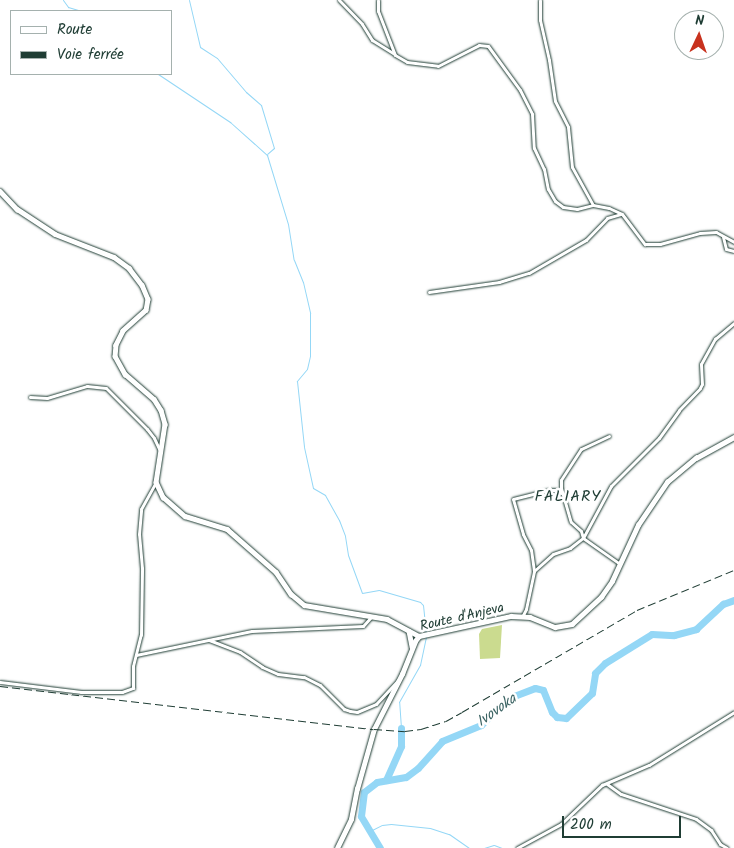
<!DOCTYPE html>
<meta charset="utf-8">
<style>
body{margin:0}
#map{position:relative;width:734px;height:848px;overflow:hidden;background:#fff;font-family:Kalam,sans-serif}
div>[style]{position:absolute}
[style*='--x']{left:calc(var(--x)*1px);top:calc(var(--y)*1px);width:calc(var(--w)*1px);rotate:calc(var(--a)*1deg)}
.green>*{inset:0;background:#cbdb8f}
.stream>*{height:1px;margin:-0.5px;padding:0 0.5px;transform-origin:0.5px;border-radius:0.5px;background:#94d7f6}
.river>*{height:7px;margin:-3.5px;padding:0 3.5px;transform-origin:3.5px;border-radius:3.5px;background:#94d7f6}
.roads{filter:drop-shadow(0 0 1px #1f3d34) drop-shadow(0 0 1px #1f3d34)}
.street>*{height:3px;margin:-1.5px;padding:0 1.5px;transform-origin:1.5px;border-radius:1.5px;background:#fff}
.secondary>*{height:4.5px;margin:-2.25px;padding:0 2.25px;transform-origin:2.25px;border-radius:2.25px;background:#fff}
.rail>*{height:1px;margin-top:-0.5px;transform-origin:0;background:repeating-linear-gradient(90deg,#1f3d34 0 8px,transparent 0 12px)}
span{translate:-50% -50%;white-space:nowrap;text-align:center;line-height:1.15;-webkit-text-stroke:5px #fff;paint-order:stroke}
.street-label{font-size:14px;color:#1f3d34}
.water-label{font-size:15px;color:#3c6464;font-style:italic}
.quarter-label{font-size:16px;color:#1f3d34;letter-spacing:1px}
.legend{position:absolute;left:10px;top:10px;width:162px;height:65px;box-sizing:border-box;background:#fff;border:1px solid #a5b1ae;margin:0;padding:6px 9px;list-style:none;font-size:15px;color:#1f3d34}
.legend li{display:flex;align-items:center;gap:10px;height:25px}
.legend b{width:25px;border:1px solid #a5b1ae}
.north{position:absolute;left:674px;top:10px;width:50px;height:50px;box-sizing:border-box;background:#fff;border:1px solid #a5b1ae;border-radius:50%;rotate:3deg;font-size:14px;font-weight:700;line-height:20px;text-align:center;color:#1f3d34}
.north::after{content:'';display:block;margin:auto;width:18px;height:22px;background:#c8321e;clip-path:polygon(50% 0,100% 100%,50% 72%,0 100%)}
.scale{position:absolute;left:562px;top:816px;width:119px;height:22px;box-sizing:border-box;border:2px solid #1f3d34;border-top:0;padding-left:6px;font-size:15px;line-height:18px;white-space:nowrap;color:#1f3d34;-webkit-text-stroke:4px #fff;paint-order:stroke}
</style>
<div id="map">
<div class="green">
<div style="clip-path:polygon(502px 625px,500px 658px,480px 659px,479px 634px,482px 629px)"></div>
</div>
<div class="stream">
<div style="--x:63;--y:0;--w:9;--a:54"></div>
<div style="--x:68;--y:7;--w:14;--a:17"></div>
<div style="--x:189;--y:0;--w:48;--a:76.8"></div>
<div style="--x:200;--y:47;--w:20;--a:33"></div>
<div style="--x:217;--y:58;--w:45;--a:49.5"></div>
<div style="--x:246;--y:92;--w:20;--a:41"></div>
<div style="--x:261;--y:105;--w:45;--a:73.2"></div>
<div style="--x:274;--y:148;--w:9;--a:139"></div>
<div style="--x:158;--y:74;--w:87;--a:33.7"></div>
<div style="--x:230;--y:122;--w:50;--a:41.7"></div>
<div style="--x:267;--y:155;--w:72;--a:73.1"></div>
<div style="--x:288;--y:224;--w:36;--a:81"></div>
<div style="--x:294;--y:260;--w:24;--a:68"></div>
<div style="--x:303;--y:282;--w:32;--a:77"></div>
<div style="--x:310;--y:313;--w:43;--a:90"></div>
<div style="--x:310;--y:356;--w:13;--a:103"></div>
<div style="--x:307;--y:369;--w:16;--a:130"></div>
<div style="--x:297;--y:381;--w:66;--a:83.9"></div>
<div style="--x:304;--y:447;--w:42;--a:77.6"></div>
<div style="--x:313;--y:488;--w:14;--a:30"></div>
<div style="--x:325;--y:495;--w:29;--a:61"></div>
<div style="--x:339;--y:520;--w:17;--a:69"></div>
<div style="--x:345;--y:536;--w:19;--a:81"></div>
<div style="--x:348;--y:555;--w:40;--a:69.8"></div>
<div style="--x:362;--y:593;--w:17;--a:-10"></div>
<div style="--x:379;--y:590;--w:43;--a:16.3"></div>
<div style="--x:420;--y:602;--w:4;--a:45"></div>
<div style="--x:423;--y:605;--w:27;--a:84"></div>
<div style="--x:401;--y:728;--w:26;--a:-94"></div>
<div style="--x:399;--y:702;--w:43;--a:-60.4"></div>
<div style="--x:420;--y:665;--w:30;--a:-78"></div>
<div style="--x:370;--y:831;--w:13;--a:-27"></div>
<div style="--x:382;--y:825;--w:9;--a:-6"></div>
<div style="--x:391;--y:824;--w:39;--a:6"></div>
<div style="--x:430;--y:828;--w:20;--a:18"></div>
<div style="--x:449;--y:834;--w:24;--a:35"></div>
<div style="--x:484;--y:848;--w:10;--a:-17"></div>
<div style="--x:494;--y:845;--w:9;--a:21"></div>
</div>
<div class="river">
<div style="--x:386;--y:780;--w:37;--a:-66"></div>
<div style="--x:401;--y:746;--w:18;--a:-90"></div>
<div style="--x:380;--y:848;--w:37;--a:-121"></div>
<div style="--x:361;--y:816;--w:24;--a:-83"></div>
<div style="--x:364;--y:792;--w:16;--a:-38"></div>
<div style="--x:377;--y:782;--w:29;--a:-10"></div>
<div style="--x:406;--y:777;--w:15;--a:-37"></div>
<div style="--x:418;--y:768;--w:36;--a:-48"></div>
<div style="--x:442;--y:741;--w:42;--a:-22.3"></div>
<div style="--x:481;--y:725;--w:28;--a:-45"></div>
<div style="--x:501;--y:705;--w:16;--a:-35"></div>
<div style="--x:514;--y:696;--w:22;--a:-21"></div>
<div style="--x:535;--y:688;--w:8;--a:14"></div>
<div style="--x:543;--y:690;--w:24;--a:68"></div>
<div style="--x:552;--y:712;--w:7;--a:45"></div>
<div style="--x:557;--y:717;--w:9;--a:6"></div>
<div style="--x:566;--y:718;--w:36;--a:-44"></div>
<div style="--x:592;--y:693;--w:20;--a:-81"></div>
<div style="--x:595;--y:673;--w:14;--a:-45"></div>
<div style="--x:605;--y:663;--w:55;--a:-31.7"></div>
<div style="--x:652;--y:634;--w:22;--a:3"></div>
<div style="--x:674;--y:635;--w:23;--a:-15"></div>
<div style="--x:696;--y:629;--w:37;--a:-43"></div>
<div style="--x:723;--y:604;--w:12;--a:-20"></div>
</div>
<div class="roads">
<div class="street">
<div style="--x:339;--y:0;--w:33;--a:46"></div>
<div style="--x:362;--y:24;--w:19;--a:58"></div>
<div style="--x:372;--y:40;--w:26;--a:32"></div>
<div style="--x:378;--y:0;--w:11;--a:90"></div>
<div style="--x:378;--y:11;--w:47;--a:68.9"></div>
<div style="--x:395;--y:55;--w:14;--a:30"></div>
<div style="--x:407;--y:62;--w:31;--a:7"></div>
<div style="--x:438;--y:66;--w:46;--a:-27.1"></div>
<div style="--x:479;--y:45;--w:9;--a:6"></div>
<div style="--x:488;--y:46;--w:54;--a:54"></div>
<div style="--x:520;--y:90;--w:27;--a:63"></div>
<div style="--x:532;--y:114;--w:34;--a:87"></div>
<div style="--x:534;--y:148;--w:23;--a:65"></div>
<div style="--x:544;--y:169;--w:20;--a:79"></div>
<div style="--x:548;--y:189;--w:14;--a:60"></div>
<div style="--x:555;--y:201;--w:10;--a:37"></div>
<div style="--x:563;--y:207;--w:14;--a:8"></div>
<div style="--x:577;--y:209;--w:16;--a:-14"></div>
<div style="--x:540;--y:0;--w:20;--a:90"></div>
<div style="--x:540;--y:20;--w:41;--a:77.3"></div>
<div style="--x:549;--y:60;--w:41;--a:81.7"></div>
<div style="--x:555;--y:101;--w:29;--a:63"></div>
<div style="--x:568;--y:127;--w:40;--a:84.3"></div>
<div style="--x:572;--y:167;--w:43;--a:61.1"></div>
<div style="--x:593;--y:205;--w:16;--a:11"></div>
<div style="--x:609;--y:208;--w:14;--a:25"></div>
<div style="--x:622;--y:214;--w:38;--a:53"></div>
<div style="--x:645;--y:244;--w:15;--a:0"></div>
<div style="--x:660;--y:244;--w:41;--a:-15.4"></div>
<div style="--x:700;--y:233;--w:16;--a:-4"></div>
<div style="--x:716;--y:232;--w:21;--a:29"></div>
<div style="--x:723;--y:237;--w:12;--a:76"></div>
<div style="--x:726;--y:249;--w:8;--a:14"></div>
<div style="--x:429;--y:292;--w:71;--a:-8.1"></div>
<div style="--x:499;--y:282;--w:31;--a:-17"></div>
<div style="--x:529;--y:273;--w:66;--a:-30.1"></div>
<div style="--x:586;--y:240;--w:30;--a:-46"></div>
<div style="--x:607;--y:218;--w:15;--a:-16"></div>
<div style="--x:30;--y:397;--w:17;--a:3"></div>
<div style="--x:47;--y:398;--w:42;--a:-16.7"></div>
<div style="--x:87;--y:386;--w:19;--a:6"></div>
<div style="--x:106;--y:388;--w:58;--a:45"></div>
<div style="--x:147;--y:429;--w:11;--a:52"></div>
<div style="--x:154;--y:438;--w:14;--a:65"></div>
<div style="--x:609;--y:436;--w:31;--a:155"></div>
<div style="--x:581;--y:449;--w:37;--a:123"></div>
<div style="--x:561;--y:480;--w:8;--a:90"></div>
<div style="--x:561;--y:488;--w:35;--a:74"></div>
<div style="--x:571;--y:522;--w:13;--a:42"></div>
<div style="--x:581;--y:531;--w:7;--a:74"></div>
<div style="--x:583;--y:538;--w:45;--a:35.1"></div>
<div style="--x:534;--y:571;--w:21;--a:-98"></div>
<div style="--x:531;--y:550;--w:18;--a:-117"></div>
<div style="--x:523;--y:534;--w:36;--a:-106"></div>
<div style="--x:513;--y:499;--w:37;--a:-14"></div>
<div style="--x:549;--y:490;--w:8;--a:0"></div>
<div style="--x:557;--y:490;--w:7;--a:34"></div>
<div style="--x:522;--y:617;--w:9;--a:-63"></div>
<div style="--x:526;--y:609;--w:39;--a:-78"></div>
<div style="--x:534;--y:571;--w:25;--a:-42"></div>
<div style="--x:553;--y:554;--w:18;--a:-19"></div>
<div style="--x:570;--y:548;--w:16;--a:-38"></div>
<div style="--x:583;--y:538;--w:59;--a:-61.7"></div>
<div style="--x:611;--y:486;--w:68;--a:-45"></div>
<div style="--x:659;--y:438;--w:34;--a:-54"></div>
<div style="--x:679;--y:410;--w:30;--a:-46"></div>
<div style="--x:700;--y:388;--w:4;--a:-63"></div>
<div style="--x:702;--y:384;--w:20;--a:-93"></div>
<div style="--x:701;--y:364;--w:29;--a:-61"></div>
<div style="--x:715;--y:339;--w:25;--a:-40"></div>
<div style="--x:209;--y:640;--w:33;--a:21"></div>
<div style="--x:240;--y:652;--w:27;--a:34"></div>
<div style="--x:262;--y:667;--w:17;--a:24"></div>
<div style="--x:278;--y:674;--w:26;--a:7"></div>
<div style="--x:304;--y:677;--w:18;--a:27"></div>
<div style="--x:320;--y:685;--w:34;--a:45"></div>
<div style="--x:344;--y:709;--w:6;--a:18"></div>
<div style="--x:350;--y:711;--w:7;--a:8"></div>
<div style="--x:357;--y:712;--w:21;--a:-23"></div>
<div style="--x:376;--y:704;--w:33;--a:-47"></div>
<div style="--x:136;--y:655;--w:118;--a:-11.7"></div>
<div style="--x:252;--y:631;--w:111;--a:-2.6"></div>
<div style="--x:363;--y:626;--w:12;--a:-48"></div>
<div style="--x:0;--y:682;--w:82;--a:7"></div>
<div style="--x:81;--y:692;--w:41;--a:0"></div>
<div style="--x:122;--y:692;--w:12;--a:-20"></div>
<div style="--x:133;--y:688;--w:22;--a:-90"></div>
<div style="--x:133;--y:666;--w:32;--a:-76"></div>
<div style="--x:141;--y:635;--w:67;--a:-89.1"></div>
<div style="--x:142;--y:568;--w:34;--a:-95"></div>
<div style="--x:139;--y:534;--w:25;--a:-85"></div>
<div style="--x:141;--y:509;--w:31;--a:-61"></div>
<div style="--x:607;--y:784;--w:17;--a:36"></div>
<div style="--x:621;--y:794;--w:79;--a:18.4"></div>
<div style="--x:696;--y:819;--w:19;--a:36"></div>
<div style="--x:711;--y:830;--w:17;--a:57"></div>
<div style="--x:720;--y:844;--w:8;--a:30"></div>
<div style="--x:517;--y:848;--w:50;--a:-28.6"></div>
<div style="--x:561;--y:824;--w:57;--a:-43.6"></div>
<div style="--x:602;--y:785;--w:51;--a:-23.1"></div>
<div style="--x:649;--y:765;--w:100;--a:-31.9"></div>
</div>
<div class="secondary">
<div style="--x:0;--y:191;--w:25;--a:47"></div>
<div style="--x:17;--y:209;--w:45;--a:33.3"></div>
<div style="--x:55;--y:234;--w:63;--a:21.3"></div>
<div style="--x:114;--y:257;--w:19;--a:36"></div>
<div style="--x:129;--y:268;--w:21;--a:53"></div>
<div style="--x:142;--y:285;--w:15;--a:67"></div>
<div style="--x:148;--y:299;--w:11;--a:100"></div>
<div style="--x:146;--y:310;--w:31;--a:138"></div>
<div style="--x:123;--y:331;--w:16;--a:117"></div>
<div style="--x:116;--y:345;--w:11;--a:95"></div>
<div style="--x:115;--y:356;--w:21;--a:61"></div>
<div style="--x:125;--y:374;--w:38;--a:41"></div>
<div style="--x:154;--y:399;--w:13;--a:58"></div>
<div style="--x:161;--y:410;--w:15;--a:74"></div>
<div style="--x:165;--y:424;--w:59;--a:98.8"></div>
<div style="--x:156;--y:482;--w:17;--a:65"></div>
<div style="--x:163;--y:497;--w:29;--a:41"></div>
<div style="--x:185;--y:516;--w:44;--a:17.2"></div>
<div style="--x:227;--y:529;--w:65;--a:41.3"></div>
<div style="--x:276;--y:572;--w:27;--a:56"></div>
<div style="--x:291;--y:594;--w:17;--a:40"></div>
<div style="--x:304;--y:605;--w:84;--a:9.6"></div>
<div style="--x:387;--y:619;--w:36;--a:28"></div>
<div style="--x:419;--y:636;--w:94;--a:-12.3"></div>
<div style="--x:511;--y:616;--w:19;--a:3"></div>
<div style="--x:530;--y:617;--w:27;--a:22"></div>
<div style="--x:555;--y:627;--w:17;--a:-10"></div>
<div style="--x:572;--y:624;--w:40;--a:-43"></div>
<div style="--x:601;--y:597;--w:19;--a:-55"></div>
<div style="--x:612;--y:581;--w:62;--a:-65.1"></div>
<div style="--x:638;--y:525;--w:52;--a:-56"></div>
<div style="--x:667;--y:482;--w:38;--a:-40"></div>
<div style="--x:696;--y:458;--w:43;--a:-28.9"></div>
<div style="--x:409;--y:631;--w:16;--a:79"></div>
<div style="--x:337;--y:848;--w:32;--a:-64"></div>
<div style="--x:351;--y:819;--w:31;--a:-79"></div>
<div style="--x:357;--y:789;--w:62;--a:-74.2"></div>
<div style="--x:374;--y:729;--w:62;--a:-63"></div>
<div style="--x:402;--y:674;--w:35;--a:-68"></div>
<div style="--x:415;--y:641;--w:6;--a:-51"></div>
</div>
</div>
<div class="rail">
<div style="--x:0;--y:686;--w:376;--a:6.6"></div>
<div style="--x:374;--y:729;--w:31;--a:4"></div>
<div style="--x:405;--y:731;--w:16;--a:-7"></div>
<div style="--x:421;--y:729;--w:26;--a:-18"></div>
<div style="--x:446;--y:721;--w:18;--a:-29"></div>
<div style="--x:462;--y:712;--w:203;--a:-30.2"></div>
<div style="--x:637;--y:610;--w:105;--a:-22.4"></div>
</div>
<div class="street-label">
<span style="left:462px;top:617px;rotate:-13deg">Route d'Anjeva</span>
</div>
<div class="water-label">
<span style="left:497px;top:711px;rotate:-36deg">Ivovoka</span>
</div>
<div class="quarter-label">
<span style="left:568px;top:497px">FALIARY</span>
</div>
<ul class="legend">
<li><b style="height:6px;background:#fff"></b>Route</li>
<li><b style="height:6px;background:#1f3d34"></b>Voie ferrée</li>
</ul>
<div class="north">N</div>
<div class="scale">200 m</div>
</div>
